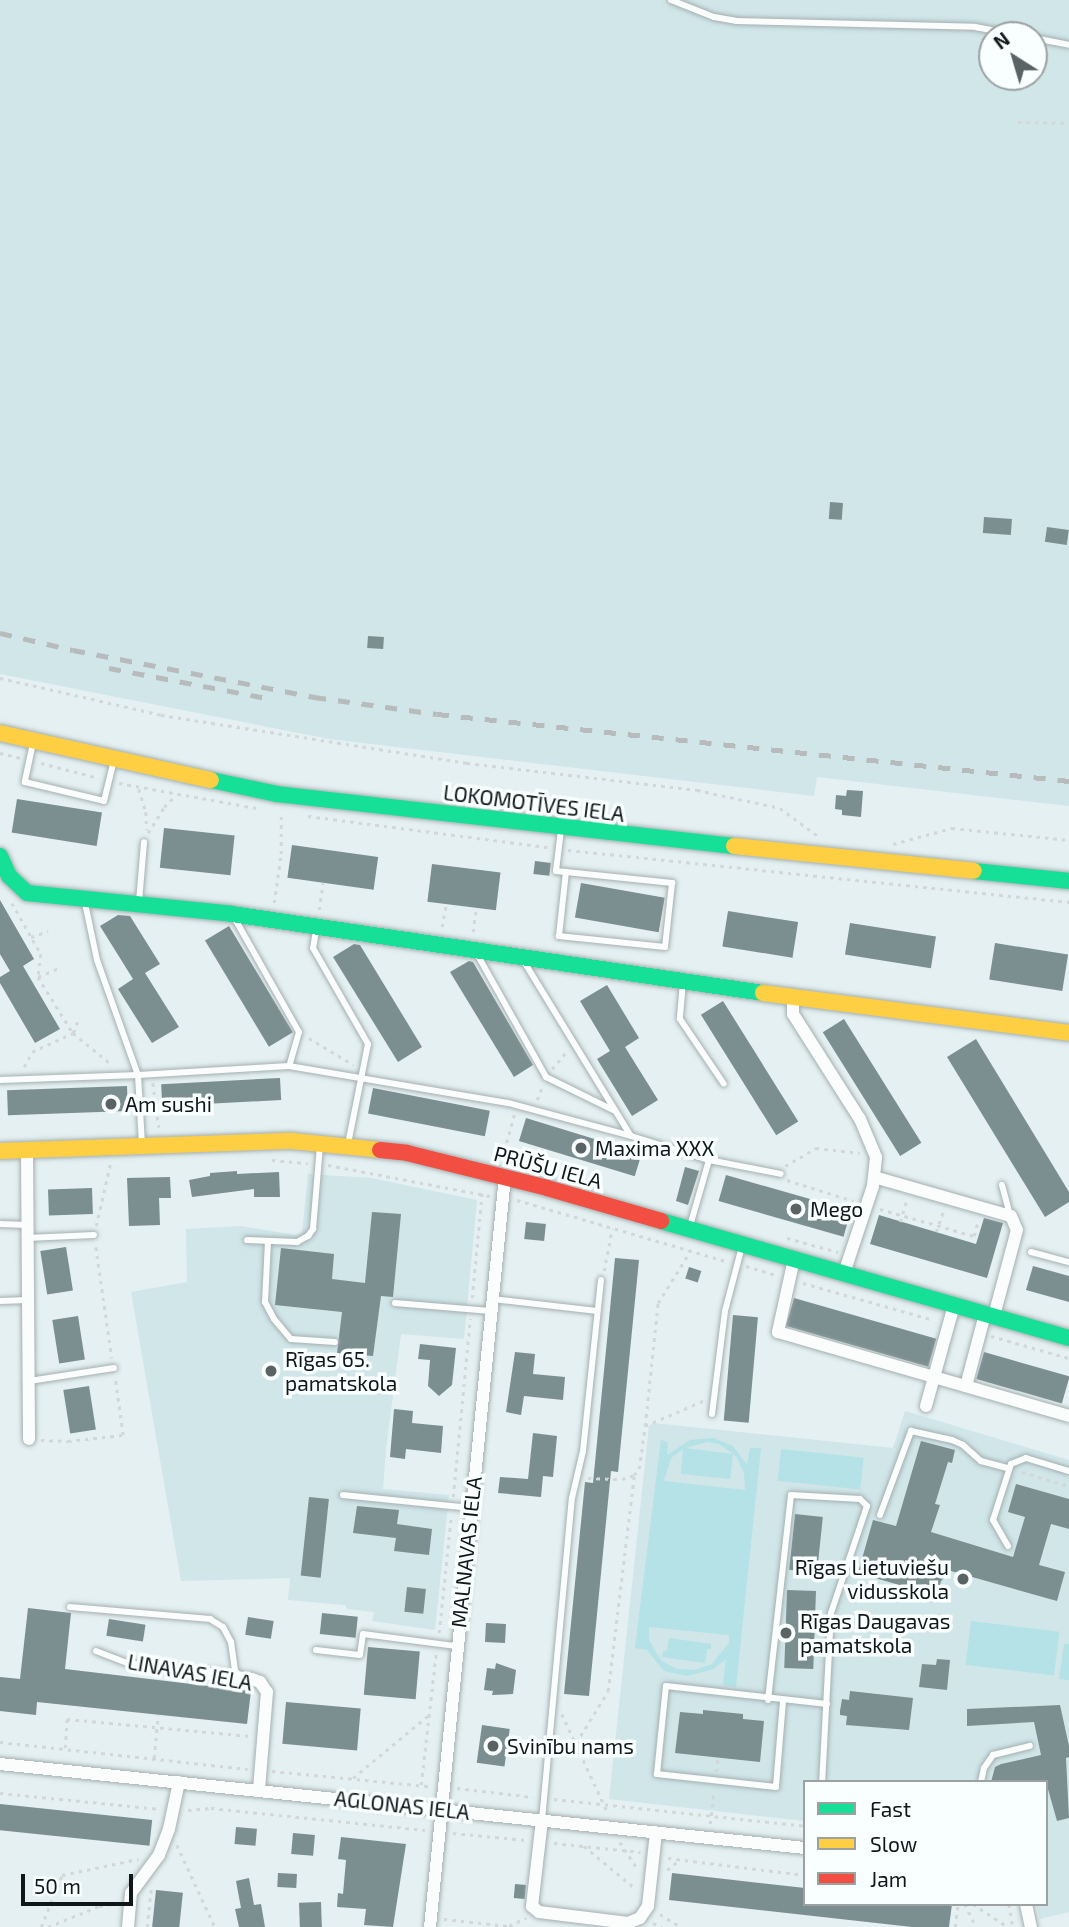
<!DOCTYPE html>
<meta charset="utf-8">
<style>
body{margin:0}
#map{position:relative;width:1069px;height:1927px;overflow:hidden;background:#e4f0f1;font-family:"Exo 2",sans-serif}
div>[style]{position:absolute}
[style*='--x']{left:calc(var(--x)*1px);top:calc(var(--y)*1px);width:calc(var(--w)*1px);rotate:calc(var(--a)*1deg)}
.built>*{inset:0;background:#d0e6e9}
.green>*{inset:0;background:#b4e2e7;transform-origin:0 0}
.building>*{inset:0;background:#7b8e90;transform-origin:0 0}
.path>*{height:2.5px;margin-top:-1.25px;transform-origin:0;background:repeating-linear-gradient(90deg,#d4d7d8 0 3.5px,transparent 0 8.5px)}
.roads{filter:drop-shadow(0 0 2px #a5afb0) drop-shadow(0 0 2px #a5afb0)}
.lane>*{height:6px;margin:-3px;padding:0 3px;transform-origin:3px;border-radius:3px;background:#fbfdfd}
.street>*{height:12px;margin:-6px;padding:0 6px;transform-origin:6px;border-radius:6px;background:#fbfdfd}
.fast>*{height:16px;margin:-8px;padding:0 8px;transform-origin:8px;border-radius:8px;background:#16e098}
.slow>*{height:16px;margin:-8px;padding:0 8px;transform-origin:8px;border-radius:8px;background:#ffcf43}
.jam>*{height:16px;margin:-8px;padding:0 8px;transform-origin:8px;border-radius:8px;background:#f24e42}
.rail>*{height:4.5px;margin-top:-2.25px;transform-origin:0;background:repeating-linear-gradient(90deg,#b8bbbb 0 12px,transparent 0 24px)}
.dots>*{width:19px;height:19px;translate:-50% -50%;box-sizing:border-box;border:4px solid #f9fefe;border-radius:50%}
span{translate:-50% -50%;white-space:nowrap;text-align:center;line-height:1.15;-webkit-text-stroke:7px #f9fefe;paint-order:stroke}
.street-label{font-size:21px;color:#101718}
.poi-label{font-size:21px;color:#101718}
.left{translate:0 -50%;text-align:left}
.right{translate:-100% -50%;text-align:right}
.legend{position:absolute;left:803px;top:1780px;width:245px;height:126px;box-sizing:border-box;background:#f9fefe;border:2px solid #9ca2a2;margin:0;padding:9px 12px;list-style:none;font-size:21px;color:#101718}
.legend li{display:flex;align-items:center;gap:14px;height:35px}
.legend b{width:35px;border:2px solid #9ca2a2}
.north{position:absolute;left:978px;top:21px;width:70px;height:70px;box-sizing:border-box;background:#f9fefe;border:2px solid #9ca2a2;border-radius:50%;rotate:323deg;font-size:19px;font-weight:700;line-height:28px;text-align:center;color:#101718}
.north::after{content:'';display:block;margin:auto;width:24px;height:32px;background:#5a6364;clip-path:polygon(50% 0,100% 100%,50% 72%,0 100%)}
.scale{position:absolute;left:21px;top:1874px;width:112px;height:32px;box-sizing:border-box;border:4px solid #101718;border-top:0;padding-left:9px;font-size:21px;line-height:24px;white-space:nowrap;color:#101718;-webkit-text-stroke:5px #f9fefe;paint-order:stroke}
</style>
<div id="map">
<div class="built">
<div style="clip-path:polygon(evenodd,0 0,1069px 0,1069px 806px,817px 777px,814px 796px,329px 739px,0 674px,0 0,992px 35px,1034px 35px,1034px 77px,992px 77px,992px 35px)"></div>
<div style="clip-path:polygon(308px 1174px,371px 1178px,477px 1200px,464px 1339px,401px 1334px,386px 1449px,383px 1489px,449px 1495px,435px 1630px,372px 1621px,374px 1612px,347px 1609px,345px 1605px,288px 1600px,290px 1578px,181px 1581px,131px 1292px,187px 1282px,186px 1229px,241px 1226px,296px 1235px,302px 1233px)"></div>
<div style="clip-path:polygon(905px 1411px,1069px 1460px,1069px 1912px,1040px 1919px,1036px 1904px,1046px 1904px,1046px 1782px,805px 1782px,805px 1821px,609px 1799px,649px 1426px,653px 1423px,893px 1448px)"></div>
</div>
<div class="green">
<div style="clip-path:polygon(evenodd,713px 1438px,733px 1446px,747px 1465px,750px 1448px,761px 1448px,736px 1687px,723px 1685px,726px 1659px,714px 1669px,687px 1676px,664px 1671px,647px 1650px,635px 1648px,661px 1440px,668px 1442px,667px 1455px,690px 1440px,713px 1438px,707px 1442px,719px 1444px,732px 1453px,737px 1458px,744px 1473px,745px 1490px,664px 1481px,671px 1458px,683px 1449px,681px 1474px,730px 1479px,733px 1454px,685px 1448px,707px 1442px,713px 1438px,649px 1627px,729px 1635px,729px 1643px,712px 1664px,695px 1670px,677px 1669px,662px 1661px,656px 1653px,649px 1639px,649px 1627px)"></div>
<div style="left:781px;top:1449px;width:83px;height:32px;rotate:6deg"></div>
<div style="left:971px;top:1621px;width:89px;height:44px;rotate:7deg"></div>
<div style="clip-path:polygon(669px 1638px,711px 1644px,711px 1649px,707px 1649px,705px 1663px,662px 1657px,663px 1651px,667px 1651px)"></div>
<div style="clip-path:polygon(1064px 1644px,1069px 1644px,1069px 1680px,1059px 1679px)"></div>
</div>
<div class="building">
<div style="left:830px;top:502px;width:13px;height:17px;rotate:4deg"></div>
<div style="left:984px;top:517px;width:28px;height:16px;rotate:4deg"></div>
<div style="left:1047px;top:527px;width:22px;height:15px;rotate:8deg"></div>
<div style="left:368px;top:636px;width:16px;height:12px;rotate:4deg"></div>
<div style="clip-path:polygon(847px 790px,863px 791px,861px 817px,842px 815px,842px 810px,835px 809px,836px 795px,846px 796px)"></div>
<div style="left:17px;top:799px;width:86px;height:34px;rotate:9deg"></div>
<div style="left:164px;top:828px;width:71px;height:40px;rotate:6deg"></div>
<div style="left:292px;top:845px;width:87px;height:33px;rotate:8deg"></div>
<div style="left:535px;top:861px;width:16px;height:13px;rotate:7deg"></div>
<div style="left:432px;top:864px;width:69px;height:38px;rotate:7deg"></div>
<div style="left:581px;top:883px;width:85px;height:35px;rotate:10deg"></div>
<div style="clip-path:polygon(0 900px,34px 959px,23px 966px,60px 1029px,35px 1043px,0 983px,0 977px,10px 971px,0 954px)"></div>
<div style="left:728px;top:911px;width:71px;height:36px;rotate:9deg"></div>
<div style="clip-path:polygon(118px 915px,130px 916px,160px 964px,145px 973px,179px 1027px,152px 1043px,118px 989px,133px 979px,100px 926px)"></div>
<div style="left:850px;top:923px;width:87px;height:32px;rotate:9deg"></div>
<div style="left:229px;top:926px;width:124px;height:28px;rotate:59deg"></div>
<div style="left:995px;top:943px;width:74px;height:37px;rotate:9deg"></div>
<div style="clip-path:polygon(354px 944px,360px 945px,422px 1047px,398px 1062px,333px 957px)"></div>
<div style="clip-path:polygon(469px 961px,473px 962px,533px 1065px,514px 1077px,450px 972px)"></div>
<div style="clip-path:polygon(607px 985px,639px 1038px,625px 1047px,658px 1100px,632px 1116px,597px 1059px,610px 1051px,580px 1001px)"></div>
<div style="left:723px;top:1001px;width:142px;height:26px;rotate:58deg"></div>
<div style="left:844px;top:1019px;width:146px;height:25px;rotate:58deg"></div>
<div style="clip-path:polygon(976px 1039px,1069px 1192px,1069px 1202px,1045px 1217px,947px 1057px)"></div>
<div style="left:280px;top:1078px;width:22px;height:119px;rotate:87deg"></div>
<div style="left:127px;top:1086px;width:25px;height:120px;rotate:88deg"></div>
<div style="left:373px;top:1088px;width:119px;height:26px;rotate:11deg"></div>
<div style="left:526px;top:1118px;width:121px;height:24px;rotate:17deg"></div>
<div style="clip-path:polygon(685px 1167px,699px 1171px,688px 1205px,676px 1201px)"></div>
<div style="clip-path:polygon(237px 1171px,237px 1174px,279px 1172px,280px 1197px,254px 1197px,254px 1189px,192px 1197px,189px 1180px,210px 1176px,210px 1173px)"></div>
<div style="left:726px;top:1175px;width:130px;height:27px;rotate:16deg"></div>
<div style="clip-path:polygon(170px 1177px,171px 1198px,159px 1198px,160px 1225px,129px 1226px,127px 1178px)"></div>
<div style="left:92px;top:1188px;width:26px;height:44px;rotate:88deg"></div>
<div style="clip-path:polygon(372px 1212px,401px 1214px,393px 1297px,381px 1296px,373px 1356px,337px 1353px,342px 1312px,275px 1305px,281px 1248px,334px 1254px,332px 1279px,365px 1283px)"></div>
<div style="clip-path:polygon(879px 1215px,976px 1244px,984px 1218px,1003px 1223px,987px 1278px,870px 1244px)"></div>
<div style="left:526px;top:1222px;width:20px;height:17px;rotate:6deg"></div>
<div style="left:66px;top:1247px;width:44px;height:26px;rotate:81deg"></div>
<div style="clip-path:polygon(615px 1258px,639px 1260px,618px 1472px,611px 1471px,589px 1696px,564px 1694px,585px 1482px,593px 1483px)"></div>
<div style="clip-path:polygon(1033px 1266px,1069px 1276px,1069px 1302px,1026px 1290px)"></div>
<div style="left:689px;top:1267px;width:13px;height:12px;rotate:18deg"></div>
<div style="left:794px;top:1298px;width:148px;height:29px;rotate:16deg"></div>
<div style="left:733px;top:1315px;width:25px;height:106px;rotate:5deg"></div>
<div style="left:78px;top:1316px;width:44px;height:26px;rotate:81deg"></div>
<div style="clip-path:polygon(420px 1344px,456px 1348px,452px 1385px,439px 1396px,428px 1386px,430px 1360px,418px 1359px)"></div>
<div style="clip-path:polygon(515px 1352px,535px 1354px,533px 1374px,565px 1377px,563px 1400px,524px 1396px,521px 1415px,506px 1412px)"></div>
<div style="left:984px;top:1352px;width:89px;height:28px;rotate:16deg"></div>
<div style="left:89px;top:1386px;width:44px;height:26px;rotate:81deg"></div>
<div style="clip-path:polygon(394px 1409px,413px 1411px,412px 1423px,443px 1426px,441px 1453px,406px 1449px,405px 1459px,390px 1457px)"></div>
<div style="clip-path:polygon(533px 1433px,557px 1436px,553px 1477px,543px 1476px,541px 1497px,498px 1493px,500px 1477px,528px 1479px)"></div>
<div style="clip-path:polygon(921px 1441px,955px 1450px,952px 1463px,948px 1462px,935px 1504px,940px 1505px,931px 1532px,1013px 1557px,1025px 1517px,1008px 1512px,1016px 1484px,1069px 1499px,1069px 1529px,1051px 1524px,1039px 1565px,1065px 1572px,1057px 1601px,951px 1571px,941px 1581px,937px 1596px,858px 1573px,873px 1520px,896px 1526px)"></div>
<div style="left:309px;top:1497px;width:20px;height:79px;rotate:6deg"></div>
<div style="clip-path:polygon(357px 1506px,399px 1510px,397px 1524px,432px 1529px,429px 1555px,394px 1551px,396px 1538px,353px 1533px)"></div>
<div style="left:795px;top:1514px;width:28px;height:56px;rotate:6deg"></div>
<div style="left:407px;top:1587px;width:19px;height:25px;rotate:6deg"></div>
<div style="left:787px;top:1590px;width:29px;height:78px;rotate:2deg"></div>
<div style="clip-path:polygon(28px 1608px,71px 1613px,65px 1669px,251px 1691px,247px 1724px,37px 1702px,36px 1715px,0 1711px,0 1677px,20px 1679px)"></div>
<div style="left:322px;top:1613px;width:36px;height:21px;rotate:6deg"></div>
<div style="left:248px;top:1617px;width:26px;height:18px;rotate:9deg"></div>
<div style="left:109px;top:1619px;width:37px;height:17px;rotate:9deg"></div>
<div style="left:486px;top:1623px;width:20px;height:19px;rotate:3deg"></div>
<div style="left:368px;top:1647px;width:52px;height:48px;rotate:5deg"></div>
<div style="clip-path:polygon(937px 1659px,950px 1660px,947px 1690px,919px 1687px,922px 1664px,936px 1665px)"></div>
<div style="clip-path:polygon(496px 1663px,516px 1670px,513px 1694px,492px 1695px,493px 1691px,484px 1690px,487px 1668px,495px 1669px)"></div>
<div style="clip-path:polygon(850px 1691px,913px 1698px,909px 1730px,846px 1725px,847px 1716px,840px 1715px,840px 1711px,842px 1699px,849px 1700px)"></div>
<div style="left:286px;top:1702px;width:75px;height:42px;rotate:5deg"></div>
<div style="clip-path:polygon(1060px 1705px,1069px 1746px,1069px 1757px,1066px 1758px,1069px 1818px,1057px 1821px,1046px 1782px,991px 1782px,995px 1767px,1001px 1764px,1041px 1755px,1034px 1722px,967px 1726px,967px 1709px)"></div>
<div style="clip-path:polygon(703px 1710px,743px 1714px,743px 1719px,764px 1721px,760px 1762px,675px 1753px,680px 1712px,703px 1714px)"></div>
<div style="left:482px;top:1725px;width:28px;height:38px;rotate:8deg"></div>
<div style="left:0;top:1804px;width:153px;height:26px;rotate:6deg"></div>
<div style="left:236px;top:1827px;width:21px;height:17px;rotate:5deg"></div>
<div style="left:293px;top:1833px;width:22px;height:21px;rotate:5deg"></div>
<div style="clip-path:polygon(341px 1837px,406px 1844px,393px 1927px,364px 1925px,366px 1909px,337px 1907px,338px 1893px,343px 1894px,346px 1860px,338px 1859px)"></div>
<div style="left:278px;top:1873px;width:19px;height:14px;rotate:3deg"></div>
<div style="clip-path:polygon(672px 1873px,805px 1888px,805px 1904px,952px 1904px,949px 1927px,912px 1927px,669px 1900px)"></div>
<div style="clip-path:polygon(249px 1878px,254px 1905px,261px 1904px,265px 1927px,239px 1927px,235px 1909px,241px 1908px,236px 1881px)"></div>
<div style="left:515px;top:1884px;width:11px;height:14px;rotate:5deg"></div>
<div style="left:156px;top:1890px;width:27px;height:37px;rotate:6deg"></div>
<div style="left:321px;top:1902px;width:25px;height:22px;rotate:88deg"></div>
</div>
<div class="path">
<div style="--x:1018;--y:122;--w:51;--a:1.1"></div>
<div style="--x:0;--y:678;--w:165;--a:12.9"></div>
<div style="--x:161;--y:715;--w:310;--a:8.9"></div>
<div style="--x:467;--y:763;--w:232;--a:6.7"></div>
<div style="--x:697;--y:790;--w:85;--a:12.2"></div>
<div style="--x:780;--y:808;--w:47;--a:36.4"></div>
<div style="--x:0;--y:753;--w:22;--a:13"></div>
<div style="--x:41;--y:763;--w:60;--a:14.5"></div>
<div style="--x:119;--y:783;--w:140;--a:10.3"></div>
<div style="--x:139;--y:789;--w:24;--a:73"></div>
<div style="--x:146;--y:812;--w:18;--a:87"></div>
<div style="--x:308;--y:816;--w:242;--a:7.4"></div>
<div style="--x:148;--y:833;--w:31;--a:-58"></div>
<div style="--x:164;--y:807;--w:16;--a:-45"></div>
<div style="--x:893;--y:844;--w:61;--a:-15.2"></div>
<div style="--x:952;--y:828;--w:118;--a:5.9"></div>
<div style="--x:568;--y:850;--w:504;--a:5.93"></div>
<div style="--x:12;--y:903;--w:59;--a:60.4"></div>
<div style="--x:41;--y:954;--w:23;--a:97"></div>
<div style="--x:38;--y:977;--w:66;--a:58"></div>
<div style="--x:73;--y:1033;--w:49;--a:39.2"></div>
<div style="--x:274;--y:903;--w:49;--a:-81.9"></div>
<div style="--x:281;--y:854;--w:42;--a:-90"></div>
<div style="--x:319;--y:910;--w:27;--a:-82"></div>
<div style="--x:442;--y:927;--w:23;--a:-80"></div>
<div style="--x:473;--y:932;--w:24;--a:-83"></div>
<div style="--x:31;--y:937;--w:18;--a:-19"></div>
<div style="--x:38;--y:977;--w:23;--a:-23"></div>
<div style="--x:309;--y:1038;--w:52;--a:31"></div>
<div style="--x:24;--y:1067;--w:17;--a:-62"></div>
<div style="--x:32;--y:1052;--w:45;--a:-24.9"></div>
<div style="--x:73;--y:1033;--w:17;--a:-69"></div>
<div style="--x:552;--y:1069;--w:25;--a:-50"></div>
<div style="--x:153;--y:1083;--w:45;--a:82.4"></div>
<div style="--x:537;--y:1100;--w:14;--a:-69"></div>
<div style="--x:502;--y:1159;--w:46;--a:-74.7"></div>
<div style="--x:272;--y:1160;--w:36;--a:5"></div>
<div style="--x:328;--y:1165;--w:165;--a:10.8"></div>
<div style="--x:785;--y:1166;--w:36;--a:-30"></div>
<div style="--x:816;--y:1148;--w:44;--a:6.5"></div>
<div style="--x:787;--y:1180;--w:70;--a:17.4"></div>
<div style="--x:517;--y:1200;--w:221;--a:16.3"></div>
<div style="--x:880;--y:1209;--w:98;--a:16"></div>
<div style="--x:974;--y:1236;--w:16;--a:-75"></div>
<div style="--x:900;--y:1222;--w:21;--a:-73"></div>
<div style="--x:96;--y:1226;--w:63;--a:-77.1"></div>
<div style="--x:936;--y:1232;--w:24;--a:-71"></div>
<div style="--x:787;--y:1238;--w:53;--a:15.4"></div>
<div style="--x:96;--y:1247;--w:112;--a:81.8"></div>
<div style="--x:746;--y:1266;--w:31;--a:17"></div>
<div style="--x:604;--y:1271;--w:43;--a:-79.2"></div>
<div style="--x:803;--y:1283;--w:136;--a:15.8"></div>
<div style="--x:472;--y:1298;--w:105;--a:-84.6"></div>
<div style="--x:991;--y:1336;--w:81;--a:15.8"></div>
<div style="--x:645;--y:1426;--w:124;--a:-84"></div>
<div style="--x:658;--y:1303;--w:62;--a:-58.1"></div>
<div style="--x:41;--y:1440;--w:27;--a:2"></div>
<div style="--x:68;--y:1441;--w:55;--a:-6.2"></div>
<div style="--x:123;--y:1435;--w:58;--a:-98"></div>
<div style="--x:1022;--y:1472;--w:49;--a:16.6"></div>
<div style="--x:588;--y:1478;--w:34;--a:2"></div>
<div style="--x:622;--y:1479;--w:13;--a:-18"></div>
<div style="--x:634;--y:1475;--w:8;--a:-50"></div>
<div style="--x:639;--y:1469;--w:43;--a:-82.1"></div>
<div style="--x:645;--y:1426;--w:65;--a:-23.4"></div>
<div style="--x:453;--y:1497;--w:179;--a:-84.5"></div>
<div style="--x:439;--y:1633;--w:117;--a:-84.1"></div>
<div style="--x:562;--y:1714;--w:109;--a:65.1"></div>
<div style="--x:0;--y:1742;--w:249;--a:6.2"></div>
<div style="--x:576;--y:1743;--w:61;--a:-58.4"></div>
<div style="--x:608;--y:1691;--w:218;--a:-83.1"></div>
<div style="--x:65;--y:1748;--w:29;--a:-86"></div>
<div style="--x:67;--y:1719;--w:184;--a:5.3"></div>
<div style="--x:154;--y:1758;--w:43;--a:-84.7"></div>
<div style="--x:272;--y:1771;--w:158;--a:5.5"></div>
<div style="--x:716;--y:1772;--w:14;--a:-82"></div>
<div style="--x:353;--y:1778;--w:99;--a:-39.7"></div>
<div style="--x:421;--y:1785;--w:133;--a:-83.5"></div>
<div style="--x:457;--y:1788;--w:77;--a:6.8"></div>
<div style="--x:0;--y:1793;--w:161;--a:5.7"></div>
<div style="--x:554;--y:1799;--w:252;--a:6.1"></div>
<div style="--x:188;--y:1810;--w:23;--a:-5"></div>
<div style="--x:211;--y:1808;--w:215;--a:5.9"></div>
<div style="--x:710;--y:1824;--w:32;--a:-83"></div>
<div style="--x:453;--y:1833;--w:73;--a:5.5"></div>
<div style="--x:620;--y:1842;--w:31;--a:57"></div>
<div style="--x:554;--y:1843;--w:87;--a:5.9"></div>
<div style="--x:177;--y:1845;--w:90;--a:65.1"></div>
<div style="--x:584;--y:1846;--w:67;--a:39.6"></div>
<div style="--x:668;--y:1858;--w:138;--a:7.1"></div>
<div style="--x:667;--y:1870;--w:14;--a:-39"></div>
<div style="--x:965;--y:1904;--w:25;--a:64"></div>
<div style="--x:973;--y:1904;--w:42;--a:33.3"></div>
<div style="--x:1009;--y:1904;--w:23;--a:80"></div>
<div style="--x:660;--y:1914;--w:25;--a:32"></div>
<div style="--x:444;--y:1919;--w:65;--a:6.1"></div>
<div style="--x:509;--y:1926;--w:19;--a:-25"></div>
<div style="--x:653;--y:1923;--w:10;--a:24"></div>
<div style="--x:41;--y:1927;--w:56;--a:-68"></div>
<div style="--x:62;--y:1875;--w:78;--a:-11.9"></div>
<div style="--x:48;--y:1927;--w:55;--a:-22.4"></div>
<div style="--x:99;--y:1906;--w:18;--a:-9"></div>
<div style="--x:147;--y:1927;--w:38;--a:-84"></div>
<div style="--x:955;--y:1927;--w:23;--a:-83"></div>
</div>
<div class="roads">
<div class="lane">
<div style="--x:671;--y:0;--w:46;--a:21.6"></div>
<div style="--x:714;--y:17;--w:22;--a:10"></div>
<div style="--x:736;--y:21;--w:239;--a:1.4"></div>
<div style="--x:975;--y:27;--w:44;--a:10.5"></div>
<div style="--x:1034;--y:38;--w:36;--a:11"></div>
<div style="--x:33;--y:743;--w:40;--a:102"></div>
<div style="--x:25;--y:782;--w:81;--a:13.5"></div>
<div style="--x:104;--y:801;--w:42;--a:-76.3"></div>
<div style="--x:561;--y:830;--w:41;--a:97"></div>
<div style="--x:556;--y:871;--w:10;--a:6"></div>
<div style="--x:566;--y:872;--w:107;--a:5.9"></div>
<div style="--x:672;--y:883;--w:64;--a:96.2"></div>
<div style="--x:665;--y:947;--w:107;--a:-174.1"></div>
<div style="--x:559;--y:936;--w:64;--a:-83.8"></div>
<div style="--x:139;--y:902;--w:60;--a:-85.2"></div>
<div style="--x:85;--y:903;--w:58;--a:78.1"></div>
<div style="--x:97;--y:960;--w:122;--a:70.4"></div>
<div style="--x:138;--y:1075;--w:151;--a:-3.4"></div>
<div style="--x:289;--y:1066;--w:222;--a:9.6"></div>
<div style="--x:508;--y:1103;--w:127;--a:15"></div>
<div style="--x:235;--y:919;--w:130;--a:60.5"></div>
<div style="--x:299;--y:1032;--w:35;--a:106"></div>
<div style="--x:316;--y:930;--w:18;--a:99"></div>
<div style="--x:313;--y:948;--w:111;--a:60.2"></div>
<div style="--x:368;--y:1044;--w:102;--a:101.3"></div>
<div style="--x:477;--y:954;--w:141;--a:60.7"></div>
<div style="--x:546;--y:1077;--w:75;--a:26.2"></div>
<div style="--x:523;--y:960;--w:206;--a:58.5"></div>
<div style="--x:631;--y:1136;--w:82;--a:17.1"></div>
<div style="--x:709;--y:1160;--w:73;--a:11"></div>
<div style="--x:683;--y:982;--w:37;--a:95"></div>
<div style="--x:680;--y:1019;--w:78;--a:55.9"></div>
<div style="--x:0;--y:1080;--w:138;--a:-2.1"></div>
<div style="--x:138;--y:1075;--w:69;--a:86.7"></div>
<div style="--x:1002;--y:1185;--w:30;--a:75"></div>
<div style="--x:0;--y:1224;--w:27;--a:2"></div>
<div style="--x:690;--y:1226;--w:69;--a:-73.9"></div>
<div style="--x:27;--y:1238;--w:67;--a:-2.6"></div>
<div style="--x:247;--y:1240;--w:50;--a:2.3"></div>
<div style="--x:297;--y:1242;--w:13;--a:-29"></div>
<div style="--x:308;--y:1236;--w:9;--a:-54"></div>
<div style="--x:313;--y:1229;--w:84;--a:-85.2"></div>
<div style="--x:268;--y:1241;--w:61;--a:92.8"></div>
<div style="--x:265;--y:1302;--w:19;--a:62"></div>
<div style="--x:274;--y:1319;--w:26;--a:50"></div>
<div style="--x:291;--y:1339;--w:44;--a:3.9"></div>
<div style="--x:1031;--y:1252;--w:39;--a:15"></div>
<div style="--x:492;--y:1299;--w:106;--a:6.5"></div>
<div style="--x:0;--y:1301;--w:28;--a:-2"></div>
<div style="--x:395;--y:1303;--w:96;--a:4.8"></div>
<div style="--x:29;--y:1381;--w:86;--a:-8.7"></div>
<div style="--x:712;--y:1414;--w:104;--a:-82.8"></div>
<div style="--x:725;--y:1311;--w:67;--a:-75.3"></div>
<div style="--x:343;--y:1495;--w:128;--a:5.8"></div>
<div style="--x:880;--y:1515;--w:90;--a:-69.7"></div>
<div style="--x:911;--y:1431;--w:42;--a:12.4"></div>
<div style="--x:952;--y:1440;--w:12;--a:24"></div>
<div style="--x:963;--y:1445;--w:24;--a:42"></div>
<div style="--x:981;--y:1461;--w:28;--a:15"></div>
<div style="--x:1008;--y:1546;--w:30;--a:-120"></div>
<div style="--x:993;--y:1520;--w:59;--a:-72.2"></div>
<div style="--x:1011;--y:1464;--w:16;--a:-22"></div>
<div style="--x:1026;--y:1458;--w:45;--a:16.8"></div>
<div style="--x:70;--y:1607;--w:141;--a:4.9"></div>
<div style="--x:210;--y:1619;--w:15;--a:32"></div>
<div style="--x:223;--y:1627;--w:17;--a:62"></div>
<div style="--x:231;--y:1642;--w:29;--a:82"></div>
<div style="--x:235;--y:1671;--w:6;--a:39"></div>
<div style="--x:316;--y:1650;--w:44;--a:6.5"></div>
<div style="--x:360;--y:1655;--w:21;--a:-82"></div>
<div style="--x:363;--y:1634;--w:94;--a:7.4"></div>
<div style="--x:96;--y:1651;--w:34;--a:21"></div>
<div style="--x:128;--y:1663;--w:82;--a:7.7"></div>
<div style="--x:768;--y:1700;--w:206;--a:-83.6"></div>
<div style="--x:791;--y:1495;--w:69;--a:3.3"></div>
<div style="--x:860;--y:1499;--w:10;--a:45"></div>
<div style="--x:867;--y:1506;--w:113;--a:108.6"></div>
<div style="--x:831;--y:1613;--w:169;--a:93"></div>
<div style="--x:783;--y:1701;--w:86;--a:94.7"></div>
<div style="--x:776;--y:1787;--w:120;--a:-173.8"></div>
<div style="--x:657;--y:1774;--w:88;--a:-84.2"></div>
<div style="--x:666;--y:1686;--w:162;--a:6.4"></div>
<div style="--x:981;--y:1782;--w:14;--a:-78"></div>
<div style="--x:984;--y:1768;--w:16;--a:-55"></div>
<div style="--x:993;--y:1755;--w:38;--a:-14"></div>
<div style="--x:542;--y:1820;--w:323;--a:-84.7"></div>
<div style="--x:572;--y:1498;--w:48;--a:-76.8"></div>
<div style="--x:583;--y:1451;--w:172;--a:-84"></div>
</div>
<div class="street">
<div style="--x:793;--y:997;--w:17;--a:90"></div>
<div style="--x:793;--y:1014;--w:125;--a:57.5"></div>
<div style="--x:860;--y:1119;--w:41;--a:67.2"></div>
<div style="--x:876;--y:1157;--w:29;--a:96"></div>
<div style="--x:873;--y:1186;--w:92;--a:108.4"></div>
<div style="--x:27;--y:1150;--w:289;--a:89.6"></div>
<div style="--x:874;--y:1177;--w:142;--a:15.9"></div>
<div style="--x:1011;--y:1216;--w:15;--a:67"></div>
<div style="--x:1017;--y:1230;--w:89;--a:105"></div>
<div style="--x:794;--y:1259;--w:75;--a:102.4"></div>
<div style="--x:778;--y:1332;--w:303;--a:16.1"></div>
<div style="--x:966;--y:1386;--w:74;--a:-75.2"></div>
<div style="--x:926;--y:1406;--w:105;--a:-74.5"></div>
<div style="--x:209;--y:1674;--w:43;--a:6.6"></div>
<div style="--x:252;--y:1679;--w:9;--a:21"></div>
<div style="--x:260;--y:1682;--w:12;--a:55"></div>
<div style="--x:267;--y:1692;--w:98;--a:94.7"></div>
<div style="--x:0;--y:1764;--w:809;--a:5.96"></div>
<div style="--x:542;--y:1820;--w:87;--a:96.6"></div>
<div style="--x:532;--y:1906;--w:9;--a:41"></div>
<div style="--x:539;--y:1912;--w:90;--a:7"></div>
<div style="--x:628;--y:1923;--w:13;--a:-23"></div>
<div style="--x:640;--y:1918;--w:14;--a:-56"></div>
<div style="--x:648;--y:1906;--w:74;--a:-83.8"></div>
<div style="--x:1026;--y:1904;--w:24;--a:78"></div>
<div style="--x:128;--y:1927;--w:34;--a:-85"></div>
<div style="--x:131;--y:1893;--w:47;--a:-53.6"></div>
<div style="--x:159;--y:1855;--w:28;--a:-69"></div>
<div style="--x:169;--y:1829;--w:48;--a:-78"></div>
<div style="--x:430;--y:1927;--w:754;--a:-84.29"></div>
</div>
<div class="fast">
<div style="--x:211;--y:780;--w:67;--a:12"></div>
<div style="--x:277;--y:794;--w:460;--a:6.5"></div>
<div style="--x:0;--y:856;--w:22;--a:66"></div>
<div style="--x:9;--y:876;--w:25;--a:43"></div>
<div style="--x:27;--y:893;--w:206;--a:5.8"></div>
<div style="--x:232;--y:914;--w:537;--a:8.46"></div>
<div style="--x:974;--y:871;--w:96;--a:6"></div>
<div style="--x:661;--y:1221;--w:424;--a:16"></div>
</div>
<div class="slow">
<div style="--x:0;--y:733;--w:216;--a:12.6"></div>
<div style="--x:734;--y:846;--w:241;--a:5.9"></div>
<div style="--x:763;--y:993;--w:309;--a:7.4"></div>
<div style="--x:0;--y:1151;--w:292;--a:-2"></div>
<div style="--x:292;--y:1141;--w:88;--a:5.8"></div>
</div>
<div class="jam">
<div style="--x:380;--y:1150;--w:27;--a:6"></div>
<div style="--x:407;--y:1153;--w:144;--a:14"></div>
<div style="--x:547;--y:1188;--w:119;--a:16.1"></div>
</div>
</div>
<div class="rail">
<div style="--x:0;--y:633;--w:75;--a:13.1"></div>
<div style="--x:73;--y:650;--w:246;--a:11"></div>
<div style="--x:314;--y:697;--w:124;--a:7.9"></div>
<div style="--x:437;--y:714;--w:636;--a:6.05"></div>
<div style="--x:109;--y:668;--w:161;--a:10.8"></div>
</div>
<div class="dots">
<div style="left:111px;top:1104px;background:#5a6364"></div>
<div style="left:581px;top:1148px;background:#5a6364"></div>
<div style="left:796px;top:1209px;background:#5a6364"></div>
<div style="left:271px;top:1371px;background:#5a6364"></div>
<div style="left:963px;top:1579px;background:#5a6364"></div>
<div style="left:786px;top:1633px;background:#5a6364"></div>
<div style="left:493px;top:1746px;background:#5a6364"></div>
</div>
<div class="street-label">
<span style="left:534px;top:803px;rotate:7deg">LOKOMOTĪVES IELA</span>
<span style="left:548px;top:1167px;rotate:15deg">PRŪŠU IELA</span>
<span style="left:466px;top:1552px;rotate:-84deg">MALNAVAS IELA</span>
<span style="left:190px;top:1672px;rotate:10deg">LINAVAS IELA</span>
<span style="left:402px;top:1805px;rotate:6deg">AGLONAS IELA</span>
</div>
<div class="poi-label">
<span class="left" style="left:125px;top:1104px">Am sushi</span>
<span class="left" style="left:595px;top:1148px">Maxima XXX</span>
<span class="left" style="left:810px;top:1209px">Mego</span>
<span class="left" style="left:285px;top:1371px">Rīgas 65.<br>pamatskola</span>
<span class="right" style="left:949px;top:1579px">Rīgas Lietuviešu<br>vidusskola</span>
<span class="left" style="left:800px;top:1633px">Rīgas Daugavas<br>pamatskola</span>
<span class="left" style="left:507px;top:1746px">Svinību nams</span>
</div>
<ul class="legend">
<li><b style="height:9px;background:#16e098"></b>Fast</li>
<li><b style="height:9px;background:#ffcf43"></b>Slow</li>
<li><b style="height:9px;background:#f24e42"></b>Jam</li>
</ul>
<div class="north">N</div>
<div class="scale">50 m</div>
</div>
